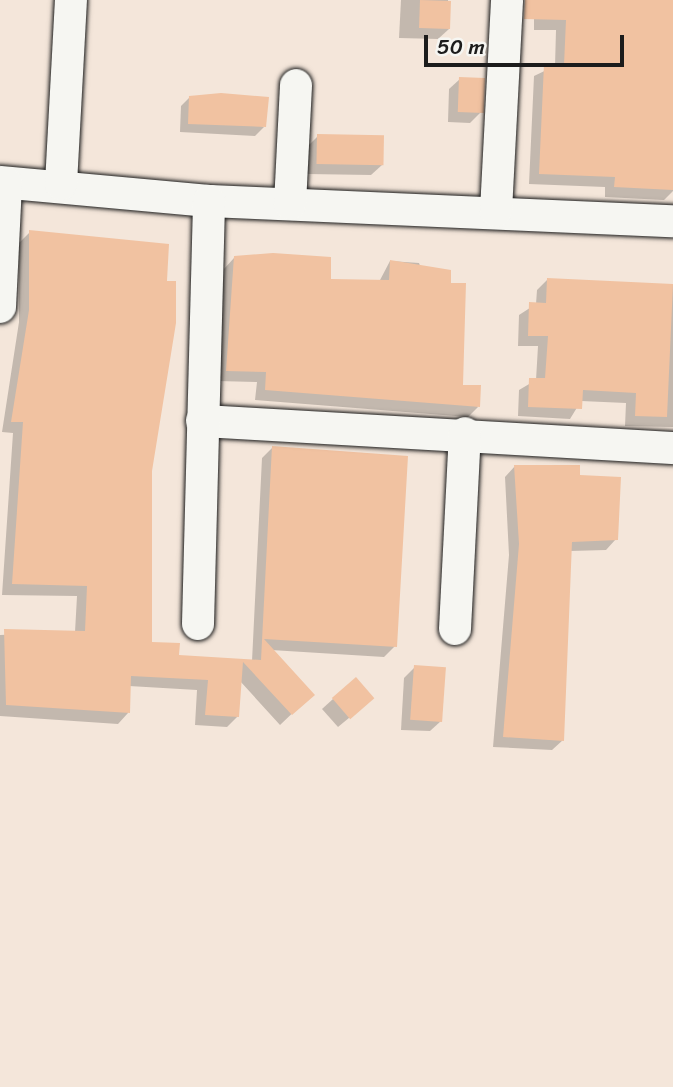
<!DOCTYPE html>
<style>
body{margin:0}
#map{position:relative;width:673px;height:1087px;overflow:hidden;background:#f4e6da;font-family:Sriracha,sans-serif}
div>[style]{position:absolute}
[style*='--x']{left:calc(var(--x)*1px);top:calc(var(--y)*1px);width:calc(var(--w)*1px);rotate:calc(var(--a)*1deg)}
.shadow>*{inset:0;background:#0003}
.building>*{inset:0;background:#f1c2a1;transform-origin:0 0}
.roads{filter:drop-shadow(0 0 2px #1c1c1c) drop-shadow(0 0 2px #1c1c1c)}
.minor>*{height:32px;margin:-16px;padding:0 16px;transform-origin:16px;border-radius:16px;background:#f6f6f2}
span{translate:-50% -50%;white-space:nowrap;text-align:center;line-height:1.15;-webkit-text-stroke:5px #f6f6f2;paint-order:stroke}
.scale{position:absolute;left:424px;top:35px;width:200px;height:32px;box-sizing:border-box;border:4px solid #1c1c1c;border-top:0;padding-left:9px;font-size:21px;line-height:24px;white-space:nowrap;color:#1c1c1c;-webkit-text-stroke:5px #f6f6f2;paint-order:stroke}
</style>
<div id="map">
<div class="shadow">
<div style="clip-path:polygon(401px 0,448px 0,449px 29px,438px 39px,399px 38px)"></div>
<div style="clip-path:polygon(534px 0,673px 0,673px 191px,664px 200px,605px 197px,605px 187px,529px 184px,534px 76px,555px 66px,556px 30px,534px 30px)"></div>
<div style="clip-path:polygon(460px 79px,481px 112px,470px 123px,448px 122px,449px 89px)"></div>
<div style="clip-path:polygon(190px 97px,264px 127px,255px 136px,180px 132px,181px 106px)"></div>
<div style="clip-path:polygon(318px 136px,382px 165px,371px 175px,307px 174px,307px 147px)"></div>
<div style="clip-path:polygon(30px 232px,150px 471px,150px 643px,177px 657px,252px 661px,262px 458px,273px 447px,395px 646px,384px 657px,271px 650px,301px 705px,280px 725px,240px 681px,238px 716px,227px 727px,195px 725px,197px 690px,129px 686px,128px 713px,118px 724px,0 716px,0 635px,75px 632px,77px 596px,2px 595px,13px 433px,2px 432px,19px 322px,19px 243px)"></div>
<div style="clip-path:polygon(234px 258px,329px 281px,379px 282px,390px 261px,419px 263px,461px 386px,478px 407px,468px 417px,255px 400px,257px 382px,217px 381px,224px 269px)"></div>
<div style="clip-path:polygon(548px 279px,673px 285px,673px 427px,625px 426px,626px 403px,581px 401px,570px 419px,518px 416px,519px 390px,536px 380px,538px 346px,518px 346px,519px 315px,536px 304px,537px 290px)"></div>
<div style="clip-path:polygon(515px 466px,579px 477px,616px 539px,606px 550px,570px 551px,563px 740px,552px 750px,493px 747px,509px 555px,505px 477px)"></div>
<div style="clip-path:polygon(415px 667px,441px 721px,430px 731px,401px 730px,404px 678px)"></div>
<div style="clip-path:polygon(333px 699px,361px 708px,338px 727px,322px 709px)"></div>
</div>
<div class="building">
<div style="left:420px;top:0;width:31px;height:28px;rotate:2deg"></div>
<div style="clip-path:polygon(525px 0,673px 0,673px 190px,614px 187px,615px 177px,539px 174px,544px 64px,564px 65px,566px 20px,524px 19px)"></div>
<div style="left:459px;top:77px;width:26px;height:35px;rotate:2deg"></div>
<div style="clip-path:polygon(221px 93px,269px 97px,266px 127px,188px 124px,189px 96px)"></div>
<div style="left:317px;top:134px;width:67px;height:30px;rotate:1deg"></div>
<div style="clip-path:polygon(29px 230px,169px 244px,167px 281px,176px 281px,176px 323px,152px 471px,152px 642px,180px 643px,179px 655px,261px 660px,272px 446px,408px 456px,397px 647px,264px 639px,315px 695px,292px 715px,243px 662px,239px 717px,205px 715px,208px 680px,131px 676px,130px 713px,6px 705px,4px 629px,85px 631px,87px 586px,12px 584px,23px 422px,11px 422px,29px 310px)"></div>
<div style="clip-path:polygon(273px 253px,331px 257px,331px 279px,389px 280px,390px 260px,451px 270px,451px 283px,466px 283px,463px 385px,481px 385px,480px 407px,265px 390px,266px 372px,226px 371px,234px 256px)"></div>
<div style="clip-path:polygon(547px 278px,673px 284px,667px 417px,635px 416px,636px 393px,583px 390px,582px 409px,528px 407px,529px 378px,545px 378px,548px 336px,528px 336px,529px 302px,546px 303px)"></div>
<div style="clip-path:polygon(514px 465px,580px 465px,580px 475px,621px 477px,618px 540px,572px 542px,564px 741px,503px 737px,519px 544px)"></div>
<div style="left:414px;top:665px;width:32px;height:55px;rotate:4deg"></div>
<div style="left:356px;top:677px;width:28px;height:32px;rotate:49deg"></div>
</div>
<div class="roads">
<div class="minor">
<div style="--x:0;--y:182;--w:210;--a:5.2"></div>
<div style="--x:209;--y:201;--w:464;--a:2.5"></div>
<div style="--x:61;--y:184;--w:184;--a:-86.9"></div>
<div style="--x:290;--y:204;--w:119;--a:-87.1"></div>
<div style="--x:496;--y:211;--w:211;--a:-87"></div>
<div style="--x:0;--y:307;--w:124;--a:-87.2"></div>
<div style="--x:202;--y:421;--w:472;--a:3.3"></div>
<div style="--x:198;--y:624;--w:423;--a:-88.5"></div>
<div style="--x:455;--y:629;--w:196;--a:-87.1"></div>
</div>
</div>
<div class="scale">50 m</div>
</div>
